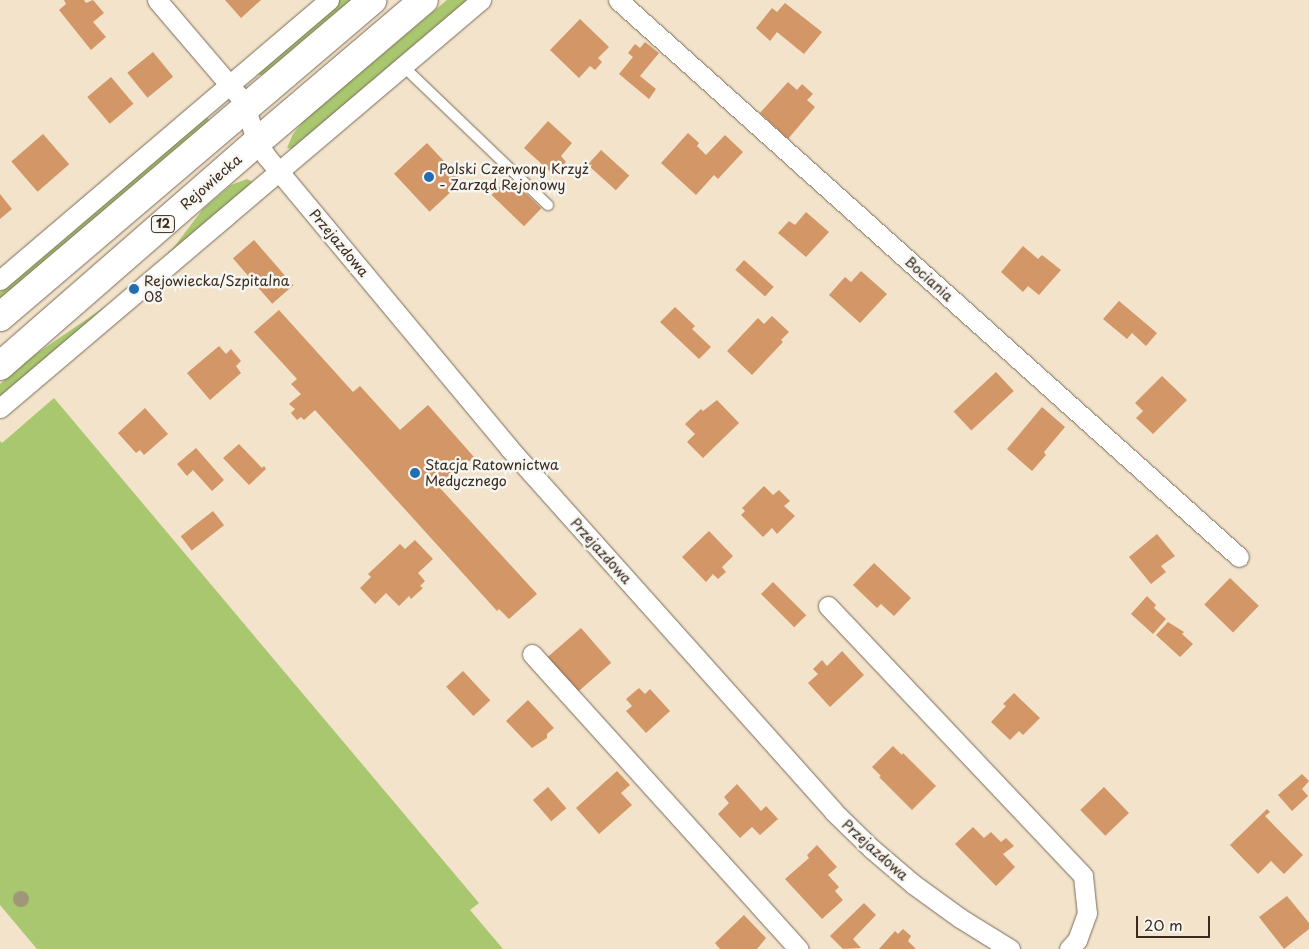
<!DOCTYPE html>
<meta charset="utf-8">
<style>
body{margin:0}
#map{position:relative;width:1309px;height:949px;overflow:hidden;background:#f2e3ca;font-family:"Playpen Sans",sans-serif}
div>[style]{position:absolute}
[style*='--x']{left:calc(var(--x)*1px);top:calc(var(--y)*1px);width:calc(var(--w)*1px);rotate:calc(var(--a)*1deg)}
.green>*{inset:0;background:#a8c76f}
.building>*{inset:0;background:#d29667;transform-origin:0 0}
.roads{filter:drop-shadow(0 0 1px #7b6b5a) drop-shadow(0 0 1px #7b6b5a)}
.service>*{height:10px;margin:-5px;padding:0 5px;transform-origin:5px;border-radius:5px;background:#fff}
.minor>*{height:19px;margin:-9.5px;padding:0 9.5px;transform-origin:9.5px;border-radius:9.5px;background:#fff}
.trunk>*{height:28px;margin:-14px;padding:0 14px;transform-origin:14px;border-radius:14px;background:#fff}
.trees>*{width:16px;height:16px;margin:-8px;border-radius:50%;background:#a09779}
.dots>*{width:14px;height:14px;translate:-50% -50%;box-sizing:border-box;border:2px solid #f6f6f2;border-radius:50%}
span{translate:-50% -50%;white-space:nowrap;text-align:center;line-height:1.15;-webkit-text-stroke:5px #f6f6f2;paint-order:stroke}
.shield-label span{padding:1px 4px;background:#f6f6f2;border:1px solid;border-radius:4px;-webkit-text-stroke-width:0}
.shield-label{font-size:12px;color:#3b2a1e;font-weight:700}
.poi-label{font-size:14px;color:#3b2a1e}
.left{translate:0 -50%;text-align:left}
.street-label{font-size:14px;color:#3b2a1e}
.scale{position:absolute;left:1136px;top:916px;width:74px;height:22px;box-sizing:border-box;border:2px solid #3b2a1e;border-top:0;padding-left:6px;font-size:15px;line-height:18px;white-space:nowrap;color:#3b2a1e;-webkit-text-stroke:4px #f6f6f2;paint-order:stroke}
</style>
<div id="map">
<div class="green">
<div style="clip-path:polygon(338px 0,358px 0,264px 75px,257px 75px,260px 67px)"></div>
<div style="clip-path:polygon(447px 0,470px 0,293px 149px,287px 148px,293px 134px,305px 119px)"></div>
<div style="clip-path:polygon(207px 117px,210px 121px,0 303px,0 292px,61px 242px,203px 119px)"></div>
<div style="clip-path:polygon(247px 179px,253px 182px,162px 259px,174px 247px,203px 209px,231px 185px)"></div>
<div style="clip-path:polygon(106px 306px,0 401px,0 384px,27px 360px)"></div>
<div style="clip-path:polygon(54px 398px,479px 903px,470px 910px,503px 949px,37px 949px,0 905px,0 441px,2px 443px)"></div>
</div>
<div class="building">
<div style="clip-path:polygon(64px 0,84px 0,86px 3px,93px 0,104px 13px,93px 22px,106px 37px,91px 50px,59px 10px,66px 4px)"></div>
<div style="clip-path:polygon(225px 0,261px 0,241px 18px)"></div>
<div style="clip-path:polygon(785px 3px,822px 32px,804px 54px,777px 32px,770px 41px,756px 28px,772px 8px,777px 12px)"></div>
<div style="clip-path:polygon(580px 19px,609px 47px,598px 58px,602px 62px,595px 70px,590px 66px,579px 78px,550px 50px)"></div>
<div style="clip-path:polygon(645px 42px,659px 53px,640px 76px,656px 89px,649px 99px,619px 74px,633px 57px,628px 53px,635px 44px,640px 48px)"></div>
<div style="left:153px;top:52px;width:32px;height:33px;rotate:51deg"></div>
<div style="left:111px;top:77px;width:35px;height:31px;rotate:50deg"></div>
<div style="clip-path:polygon(788px 82px,797px 90px,802px 84px,813px 94px,807px 100px,815px 107px,788px 139px,760px 113px)"></div>
<div style="clip-path:polygon(548px 121px,572px 143px,561px 156px,566px 162px,554px 175px,524px 148px)"></div>
<div style="clip-path:polygon(688px 133px,699px 143px,697px 146px,706px 155px,725px 135px,743px 152px,718px 179px,714px 175px,696px 195px,661px 163px)"></div>
<div style="left:43px;top:134px;width:40px;height:42px;rotate:49deg"></div>
<div style="left:427px;top:143px;width:52px;height:45px;rotate:47deg"></div>
<div style="left:601px;top:150px;width:38px;height:20px;rotate:42deg"></div>
<div style="left:509px;top:177px;width:45px;height:25px;rotate:44deg"></div>
<div style="clip-path:polygon(0 194px,12px 209px,0 219px)"></div>
<div style="clip-path:polygon(806px 212px,829px 232px,806px 257px,778px 233px,789px 221px,795px 225px)"></div>
<div style="left:254px;top:240px;width:60px;height:28px;rotate:49deg"></div>
<div style="clip-path:polygon(1023px 246px,1038px 259px,1042px 255px,1061px 270px,1039px 295px,1028px 286px,1023px 292px,1001px 272px)"></div>
<div style="left:744px;top:260px;width:40px;height:13px;rotate:42deg"></div>
<div style="clip-path:polygon(861px 271px,887px 294px,860px 323px,829px 295px,845px 277px,851px 282px)"></div>
<div style="clip-path:polygon(1119px 301px,1157px 333px,1146px 346px,1132px 333px,1127px 339px,1103px 319px)"></div>
<div style="clip-path:polygon(675px 307px,695px 326px,692px 329px,711px 347px,699px 359px,660px 322px)"></div>
<div style="clip-path:polygon(279px 310px,353px 392px,360px 386px,400px 430px,428px 405px,474px 457px,440px 488px,537px 594px,509px 619px,499px 609px,497px 611px,315px 410px,304px 420px,301px 417px,297px 420px,291px 413px,295px 409px,289px 404px,301px 394px,291px 384px,297px 379px,254px 332px)"></div>
<div style="clip-path:polygon(772px 316px,789px 332px,781px 340px,783px 342px,752px 375px,727px 351px,758px 318px,764px 324px)"></div>
<div style="clip-path:polygon(219px 346px,226px 354px,231px 349px,241px 361px,236px 366px,241px 373px,210px 400px,187px 373px)"></div>
<div style="left:996px;top:372px;width:26px;height:58px;rotate:47deg"></div>
<div style="clip-path:polygon(1162px 376px,1187px 400px,1153px 434px,1136px 418px,1143px 411px,1135px 403px)"></div>
<div style="clip-path:polygon(717px 400px,739px 423px,703px 458px,687px 442px,695px 434px,685px 424px,701px 409px,703px 411px)"></div>
<div style="clip-path:polygon(1042px 407px,1065px 427px,1044px 452px,1046px 455px,1032px 471px,1007px 449px)"></div>
<div style="clip-path:polygon(145px 408px,168px 434px,144px 455px,140px 450px,136px 453px,118px 433px)"></div>
<div style="clip-path:polygon(239px 444px,262px 468px,264px 466px,266px 469px,249px 485px,223px 458px)"></div>
<div style="clip-path:polygon(196px 448px,224px 480px,212px 491px,193px 470px,187px 476px,177px 464px)"></div>
<div style="clip-path:polygon(764px 486px,773px 495px,779px 490px,790px 501px,784px 506px,795px 516px,777px 534px,772px 528px,763px 537px,741px 515px,745px 511px,742px 508px)"></div>
<div style="left:213px;top:511px;width:18px;height:41px;rotate:52deg"></div>
<div style="clip-path:polygon(709px 531px,733px 556px,722px 567px,726px 572px,718px 579px,713px 574px,706px 582px,682px 557px)"></div>
<div style="clip-path:polygon(1157px 534px,1175px 556px,1161px 566px,1166px 572px,1151px 584px,1129px 557px)"></div>
<div style="clip-path:polygon(415px 540px,433px 559px,418px 573px,425px 581px,420px 586px,423px 588px,411px 599px,409px 596px,399px 606px,386px 593px,375px 604px,360px 588px,371px 577px,368px 574px,400px 544px,405px 549px)"></div>
<div style="clip-path:polygon(874px 563px,911px 598px,894px 616px,881px 604px,877px 608px,853px 585px)"></div>
<div style="left:1230px;top:578px;width:40px;height:37px;rotate:44deg"></div>
<div style="left:773px;top:582px;width:47px;height:17px;rotate:45deg"></div>
<div style="clip-path:polygon(1147px 596px,1156px 605px,1154px 608px,1166px 619px,1153px 634px,1131px 614px)"></div>
<div style="clip-path:polygon(1168px 622px,1184px 632px,1182px 634px,1193px 644px,1180px 657px,1156px 635px)"></div>
<div style="left:581px;top:628px;width:46px;height:46px;rotate:49deg"></div>
<div style="clip-path:polygon(842px 651px,864px 675px,830px 707px,808px 683px,818px 674px,813px 669px,822px 660px,827px 666px)"></div>
<div style="left:463px;top:671px;width:40px;height:23px;rotate:47deg"></div>
<div style="clip-path:polygon(639px 688px,645px 694px,650px 689px,670px 711px,646px 733px,626px 711px,632px 706px,626px 699px)"></div>
<div style="clip-path:polygon(1014px 693px,1040px 718px,1023px 735px,1019px 731px,1010px 740px,991px 722px,1006px 706px,1003px 704px)"></div>
<div style="clip-path:polygon(528px 700px,554px 728px,547px 734px,547px 738px,532px 748px,506px 721px)"></div>
<div style="clip-path:polygon(893px 746px,902px 755px,903px 753px,936px 786px,912px 810px,879px 777px,881px 776px,872px 767px)"></div>
<div style="clip-path:polygon(617px 771px,630px 785px,621px 793px,632px 805px,599px 834px,576px 808px)"></div>
<div style="clip-path:polygon(1302px 774px,1309px 781px,1302px 789px,1308px 796px,1292px 811px,1278px 795px)"></div>
<div style="clip-path:polygon(737px 784px,761px 811px,766px 806px,778px 819px,760px 835px,752px 827px,740px 838px,718px 814px,729px 803px,724px 797px)"></div>
<div style="left:548px;top:787px;width:28px;height:20px;rotate:49deg"></div>
<div style="left:1104px;top:787px;width:36px;height:33px;rotate:46deg"></div>
<div style="clip-path:polygon(1267px 809px,1270px 812px,1265px 816px,1303px 855px,1284px 874px,1271px 861px,1258px 874px,1230px 845px)"></div>
<div style="clip-path:polygon(973px 827px,984px 838px,991px 832px,1001px 842px,1006px 838px,1014px 846px,1003px 854px,1015px 867px,996px 886px,955px 844px)"></div>
<div style="clip-path:polygon(817px 845px,837px 867px,828px 875px,839px 887px,835px 891px,843px 900px,822px 919px,785px 879px,809px 858px,807px 855px)"></div>
<div style="clip-path:polygon(1287px 896px,1309px 923px,1309px 929px,1284px 949px,1259px 917px)"></div>
<div style="clip-path:polygon(864px 903px,876px 915px,853px 939px,861px 948px,843px 949px,830px 936px)"></div>
<div style="clip-path:polygon(744px 915px,766px 938px,757px 949px,720px 949px,715px 943px)"></div>
<div style="clip-path:polygon(903px 929px,911px 936px,908px 941px,916px 949px,879px 949px,895px 931px,898px 934px)"></div>
</div>
<div class="roads">
<div class="service">
<div style="--x:403;--y:66;--w:201;--a:43.8"></div>
</div>
<div class="minor">
<div style="--x:157;--y:0;--w:126;--a:49.5"></div>
<div style="--x:239;--y:96;--w:12;--a:59"></div>
<div style="--x:245;--y:106;--w:38;--a:72"></div>
<div style="--x:257;--y:142;--w:17;--a:57"></div>
<div style="--x:266;--y:156;--w:380;--a:50.2"></div>
<div style="--x:509;--y:448;--w:487;--a:48.2"></div>
<div style="--x:833;--y:811;--w:54;--a:44.3"></div>
<div style="--x:872;--y:849;--w:54;--a:40.5"></div>
<div style="--x:913;--y:884;--w:58;--a:35.9"></div>
<div style="--x:960;--y:918;--w:59;--a:31.8"></div>
<div style="--x:618;--y:0;--w:834;--a:41.89"></div>
<div style="--x:0;--y:280;--w:432;--a:-40.4"></div>
<div style="--x:0;--y:408;--w:631;--a:-40.31"></div>
<div style="--x:828;--y:606;--w:371;--a:46.6"></div>
<div style="--x:1083;--y:876;--w:37;--a:84"></div>
<div style="--x:1087;--y:913;--w:29;--a:110"></div>
<div style="--x:1077;--y:940;--w:12;--a:132"></div>
<div style="--x:532;--y:654;--w:398;--a:47.9"></div>
</div>
<div class="trunk">
<div style="--x:0;--y:317;--w:489;--a:-40.4"></div>
<div style="--x:0;--y:366;--w:341;--a:-41.1"></div>
<div style="--x:257;--y:142;--w:219;--a:-40.4"></div>
</div>
</div>
<div class="trees">
<div style="left:21px;top:899px"></div>
</div>
<div class="dots">
<div style="left:429px;top:177px;background:#1f6fb2"></div>
<div style="left:134px;top:289px;background:#1f6fb2"></div>
<div style="left:415px;top:473px;background:#1f6fb2"></div>
</div>
<div class="shield-label">
<span style="left:163px;top:224px">12</span>
</div>
<div class="poi-label">
<span class="left" style="left:439px;top:177px">Polski Czerwony Krzyż<br>- Zarząd Rejonowy</span>
<span class="left" style="left:144px;top:289px">Rejowiecka/Szpitalna<br>08</span>
<span class="left" style="left:425px;top:473px">Stacja Ratownictwa<br>Medycznego</span>
</div>
<div class="street-label">
<span style="left:211px;top:182px;rotate:-41deg">Rejowiecka</span>
<span style="left:339px;top:243px;rotate:50deg">Przejazdowa</span>
<span style="left:929px;top:279px;rotate:42deg">Bociania</span>
<span style="left:601px;top:551px;rotate:48deg">Przejazdowa</span>
<span style="left:875px;top:850px;rotate:42deg">Przejazdowa</span>
</div>
<div class="scale">20 m</div>
</div>
